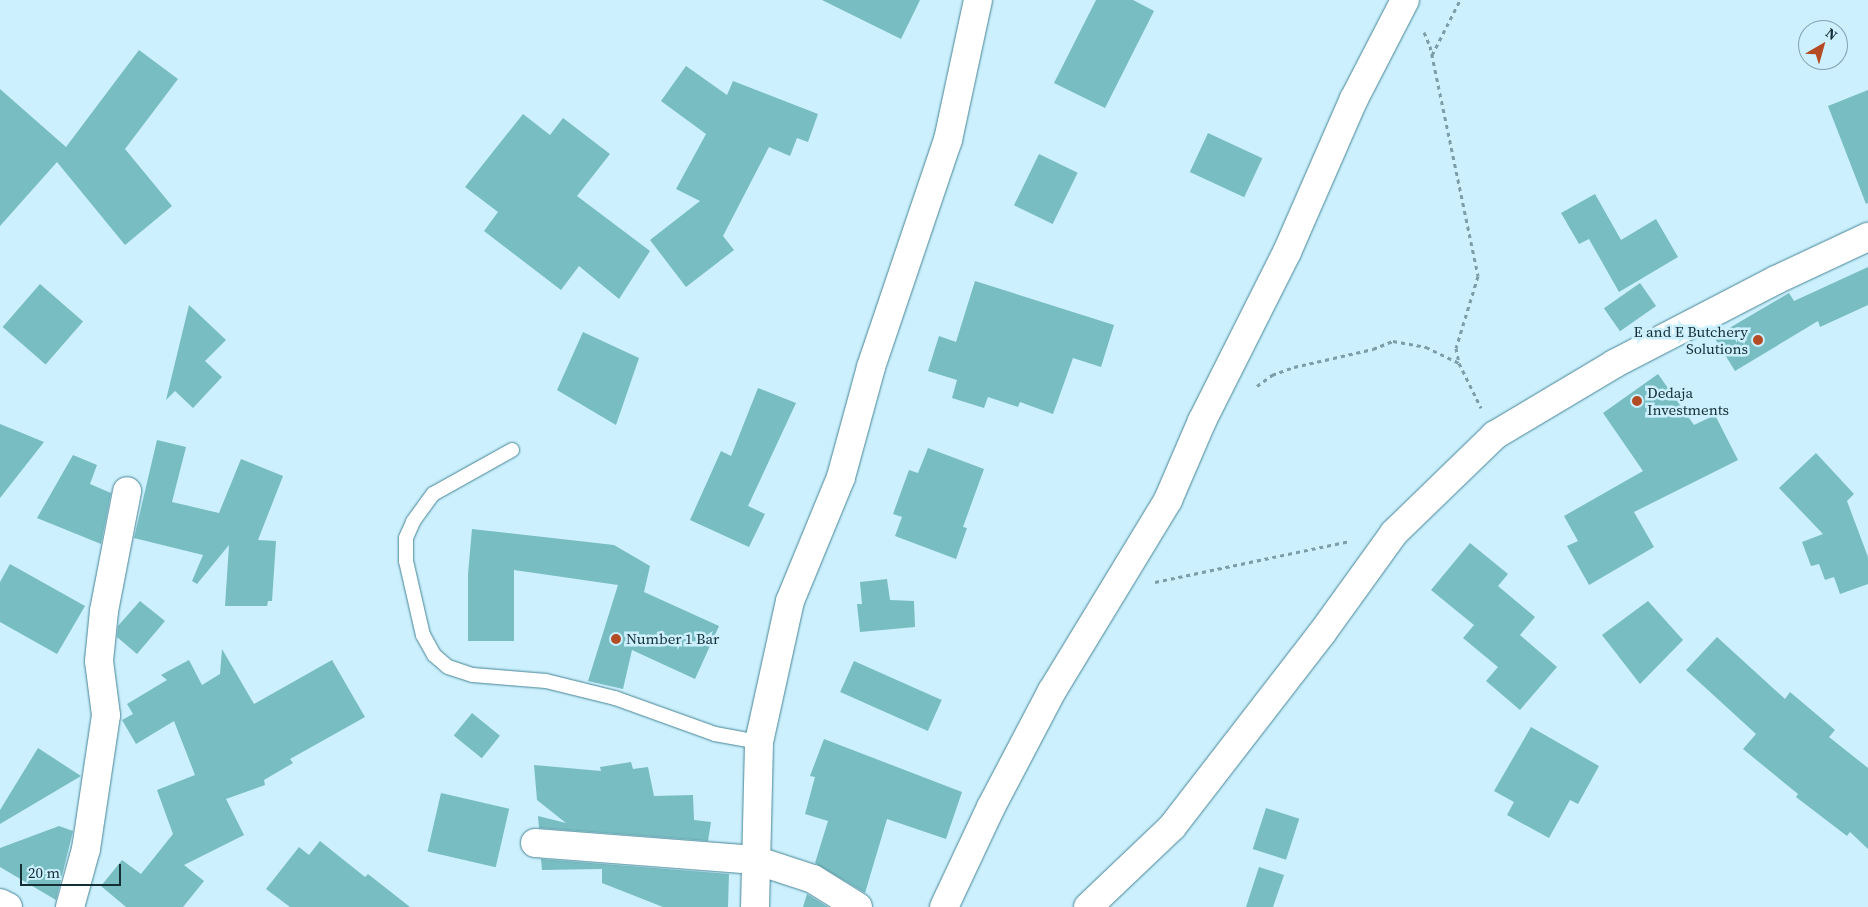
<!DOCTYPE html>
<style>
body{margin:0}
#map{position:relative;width:1868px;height:907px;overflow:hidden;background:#ccf0fd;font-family:"Source Serif 4",serif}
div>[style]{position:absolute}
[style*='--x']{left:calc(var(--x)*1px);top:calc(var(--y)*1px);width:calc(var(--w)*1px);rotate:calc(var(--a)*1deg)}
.building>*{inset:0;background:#78bdc1;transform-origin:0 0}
.path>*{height:3px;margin-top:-1.5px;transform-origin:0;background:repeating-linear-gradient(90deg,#7d9da7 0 4px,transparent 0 8px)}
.roads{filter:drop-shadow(0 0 1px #468496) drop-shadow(0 0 1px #468496)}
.service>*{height:14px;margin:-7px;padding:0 7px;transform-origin:7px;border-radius:7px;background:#fff}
.minor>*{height:28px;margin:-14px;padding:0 14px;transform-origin:14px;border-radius:14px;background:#fff}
.dots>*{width:14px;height:14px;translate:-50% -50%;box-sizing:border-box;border:2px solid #ccf0fd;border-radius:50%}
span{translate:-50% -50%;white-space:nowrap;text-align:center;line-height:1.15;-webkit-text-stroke:5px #ccf0fd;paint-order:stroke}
.poi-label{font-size:15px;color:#152f37}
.right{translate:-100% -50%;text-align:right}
.left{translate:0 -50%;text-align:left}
.north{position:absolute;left:1798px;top:20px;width:50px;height:50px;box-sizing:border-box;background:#ccf0fd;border:1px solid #83a3ae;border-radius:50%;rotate:38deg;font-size:14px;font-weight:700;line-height:20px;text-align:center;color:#152f37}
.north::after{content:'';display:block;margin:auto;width:18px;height:22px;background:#b34c25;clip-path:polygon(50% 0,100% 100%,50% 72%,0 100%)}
.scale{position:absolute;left:20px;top:864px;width:101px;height:22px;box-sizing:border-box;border:2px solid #152f37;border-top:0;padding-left:6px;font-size:15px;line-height:18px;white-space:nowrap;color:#152f37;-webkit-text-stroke:4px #ccf0fd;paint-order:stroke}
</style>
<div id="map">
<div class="building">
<div style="clip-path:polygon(822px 0,920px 0,901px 39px)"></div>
<div style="clip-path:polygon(1096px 0,1133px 0,1154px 11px,1105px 108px,1054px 83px)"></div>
<div style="clip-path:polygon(139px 50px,178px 79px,125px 149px,172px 206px,125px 245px,57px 162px,0 226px,0 89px,66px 147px)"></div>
<div style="clip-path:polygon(686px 66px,727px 95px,733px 81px,818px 114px,808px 142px,797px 138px,790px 156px,769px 147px,723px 236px,734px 250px,686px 287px,650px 240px,700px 201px,676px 189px,706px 134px,661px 101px)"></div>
<div style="clip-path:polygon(1868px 90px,1868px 203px,1866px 204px,1828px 106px)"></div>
<div style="clip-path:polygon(523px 114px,550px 135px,563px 118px,610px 154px,577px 196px,650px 251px,619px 299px,579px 266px,561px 290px,484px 231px,498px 212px,465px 187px)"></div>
<div style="left:1208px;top:133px;width:60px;height:43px;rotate:25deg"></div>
<div style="left:1039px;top:154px;width:43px;height:57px;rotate:26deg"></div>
<div style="clip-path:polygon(1595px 194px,1621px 240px,1656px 219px,1678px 257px,1619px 292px,1589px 239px,1579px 244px,1561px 213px)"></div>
<div style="clip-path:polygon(1868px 267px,1868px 305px,1820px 327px,1818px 321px,1735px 371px,1714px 337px,1789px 293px,1794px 301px)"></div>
<div style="clip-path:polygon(975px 281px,1114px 325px,1101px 367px,1073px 358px,1053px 414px,1020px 402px,1018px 407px,988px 397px,984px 408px,952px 398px,957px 380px,928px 371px,939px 336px,956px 342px)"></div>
<div style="left:1640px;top:283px;width:28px;height:44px;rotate:55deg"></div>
<div style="left:40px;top:284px;width:57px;height:57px;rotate:41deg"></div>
<div style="clip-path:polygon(189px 305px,226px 340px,205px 361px,222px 377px,193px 408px,175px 391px,166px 400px)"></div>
<div style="clip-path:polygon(583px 332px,639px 358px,616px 425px,557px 390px)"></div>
<div style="clip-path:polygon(1658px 374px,1694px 425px,1715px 415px,1738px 460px,1634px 512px,1654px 547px,1589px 585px,1567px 546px,1578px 541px,1564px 516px,1643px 471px,1603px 413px)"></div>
<div style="clip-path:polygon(758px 388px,796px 403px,748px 506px,765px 514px,749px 547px,690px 520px,721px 451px,731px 456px)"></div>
<div style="clip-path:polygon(0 424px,44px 442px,0 498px)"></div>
<div style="clip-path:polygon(157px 440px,186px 447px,172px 502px,219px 513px,241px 459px,283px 476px,258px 540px,276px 541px,272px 601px,268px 601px,267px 606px,225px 606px,229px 545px,197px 584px,192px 581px,203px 555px,134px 538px)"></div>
<div style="clip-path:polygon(928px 448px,984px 469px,963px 527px,967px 528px,956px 559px,895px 536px,902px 517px,893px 514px,909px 470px,918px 473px)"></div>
<div style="clip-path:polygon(1816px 453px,1854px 494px,1847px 501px,1868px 557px,1868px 584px,1840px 594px,1834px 577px,1825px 580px,1819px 564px,1811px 566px,1802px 542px,1823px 534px,1779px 488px)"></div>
<div style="clip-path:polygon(73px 455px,97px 465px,90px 484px,111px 493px,101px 544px,37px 518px)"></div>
<div style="clip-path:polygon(472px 529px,614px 545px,650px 566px,644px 592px,719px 626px,695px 679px,632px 650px,623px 689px,588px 681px,618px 585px,514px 570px,514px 641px,468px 641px,468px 574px)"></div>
<div style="clip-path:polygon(1470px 543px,1508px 574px,1498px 586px,1535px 617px,1520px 635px,1557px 667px,1520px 710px,1486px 681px,1498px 667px,1463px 638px,1474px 625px,1431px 590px)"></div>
<div style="clip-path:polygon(10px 564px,85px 606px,57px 654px,0 622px,0 582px)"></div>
<div style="clip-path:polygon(887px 579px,890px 600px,914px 601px,915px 627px,860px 632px,857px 604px,862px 604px,860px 582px)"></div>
<div style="clip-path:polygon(140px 601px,165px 621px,137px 654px,117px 637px,118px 626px)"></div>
<div style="clip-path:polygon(1648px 601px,1683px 640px,1640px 684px,1602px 635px)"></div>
<div style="clip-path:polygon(1717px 637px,1785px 699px,1790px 692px,1835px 730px,1829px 737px,1868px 768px,1868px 849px,1850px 832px,1847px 836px,1796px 797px,1798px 794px,1743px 749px,1756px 734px,1686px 670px)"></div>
<div style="clip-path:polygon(222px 649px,254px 704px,332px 660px,365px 717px,290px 759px,293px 763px,264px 780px,265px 785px,226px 799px,244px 835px,184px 865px,204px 881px,183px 907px,126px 907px,101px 886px,122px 860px,141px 874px,173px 834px,157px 790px,195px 775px,174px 721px,136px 744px,122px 720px,133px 714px,127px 704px,167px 680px,161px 675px,189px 660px,202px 685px,220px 674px)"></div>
<div style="left:854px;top:661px;width:96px;height:34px;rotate:24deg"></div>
<div style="left:472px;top:713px;width:36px;height:29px;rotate:39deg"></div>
<div style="clip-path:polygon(1531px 727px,1599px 766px,1578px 804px,1570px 800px,1549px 838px,1507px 815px,1514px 802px,1494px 791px)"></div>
<div style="clip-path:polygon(824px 739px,962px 792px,946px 839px,887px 819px,865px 893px,815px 863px,828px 821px,805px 814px,815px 777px,810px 776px)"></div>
<div style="clip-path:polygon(38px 748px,81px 776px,0 824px,0 810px)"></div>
<div style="clip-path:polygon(631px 762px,633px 769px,648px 767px,654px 796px,693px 795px,694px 820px,711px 822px,708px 841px,539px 828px,538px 816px,566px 823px,537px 800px,534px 765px,601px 771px,600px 767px)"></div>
<div style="left:441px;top:793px;width:70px;height:60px;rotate:13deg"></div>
<div style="left:1266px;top:808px;width:35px;height:43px;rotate:18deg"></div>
<div style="clip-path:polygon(59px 826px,73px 831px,56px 900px,0 867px,0 848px)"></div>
<div style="clip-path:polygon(320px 841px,365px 877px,368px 874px,410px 907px,290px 907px,266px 889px,299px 847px,309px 855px)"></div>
<div style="clip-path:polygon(541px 859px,729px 874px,728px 907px,663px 907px,602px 883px,602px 869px,542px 870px)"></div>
<div style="clip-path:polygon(1259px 867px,1284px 875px,1273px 907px,1246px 907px)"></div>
<div style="clip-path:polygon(807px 894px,828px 907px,803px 907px)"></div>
</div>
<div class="path">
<div style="--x:1424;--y:32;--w:15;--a:67"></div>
<div style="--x:1430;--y:46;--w:235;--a:78.2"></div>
<div style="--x:1478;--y:276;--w:75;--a:107"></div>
<div style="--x:1456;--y:348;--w:15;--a:79"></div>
<div style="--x:1459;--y:363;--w:50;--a:63.9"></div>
<div style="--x:1432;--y:55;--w:62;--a:-63"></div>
<div style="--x:1257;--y:386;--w:19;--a:-36"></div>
<div style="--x:1272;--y:375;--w:23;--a:-20"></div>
<div style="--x:1294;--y:367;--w:81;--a:-12.8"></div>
<div style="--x:1373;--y:349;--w:22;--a:-22"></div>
<div style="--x:1393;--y:341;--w:34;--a:10"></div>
<div style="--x:1426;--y:347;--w:37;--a:26"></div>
<div style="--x:1155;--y:582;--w:198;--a:-11.9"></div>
</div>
<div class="roads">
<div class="service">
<div style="--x:512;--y:450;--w:90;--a:150.9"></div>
<div style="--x:433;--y:494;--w:34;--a:126"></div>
<div style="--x:413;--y:522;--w:17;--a:114"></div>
<div style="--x:406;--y:538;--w:23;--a:90"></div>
<div style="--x:406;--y:561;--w:76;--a:77.1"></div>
<div style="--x:423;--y:635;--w:23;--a:61"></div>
<div style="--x:434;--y:655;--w:18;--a:41"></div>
<div style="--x:448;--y:667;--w:26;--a:18"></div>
<div style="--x:473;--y:675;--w:73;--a:4.7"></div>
<div style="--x:546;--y:681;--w:71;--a:13.8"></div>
<div style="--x:615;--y:698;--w:106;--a:19.8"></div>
<div style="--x:715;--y:734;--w:45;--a:10.3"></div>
</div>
<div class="minor">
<div style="--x:535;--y:843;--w:221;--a:4.4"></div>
<div style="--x:755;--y:860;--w:61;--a:18.1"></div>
<div style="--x:813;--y:879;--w:53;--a:31.9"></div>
<div style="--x:0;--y:903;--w:9;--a:27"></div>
<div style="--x:70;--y:907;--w:60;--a:-74.6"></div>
<div style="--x:86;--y:849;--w:135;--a:-81.5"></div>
<div style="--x:106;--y:715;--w:54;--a:-97.4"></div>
<div style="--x:99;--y:661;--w:50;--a:-84.3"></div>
<div style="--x:104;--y:611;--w:122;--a:-79.1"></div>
<div style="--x:755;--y:907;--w:165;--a:-88.6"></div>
<div style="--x:759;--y:742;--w:144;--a:-77.6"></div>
<div style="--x:790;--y:601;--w:134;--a:-67.6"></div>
<div style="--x:841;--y:477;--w:114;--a:-74.7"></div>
<div style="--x:871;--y:367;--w:240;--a:-71.3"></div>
<div style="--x:948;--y:140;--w:143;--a:-77.9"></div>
<div style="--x:944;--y:907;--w:110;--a:-64.8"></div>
<div style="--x:991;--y:807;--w:131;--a:-62.3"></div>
<div style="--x:1052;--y:691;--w:223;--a:-58.7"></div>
<div style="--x:1168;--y:500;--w:86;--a:-66.7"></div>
<div style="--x:1202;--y:421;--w:189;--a:-63.3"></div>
<div style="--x:1287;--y:252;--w:167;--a:-66.4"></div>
<div style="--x:1354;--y:99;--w:111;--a:-62.7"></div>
<div style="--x:1088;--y:907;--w:116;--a:-43.6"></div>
<div style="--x:1172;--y:827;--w:245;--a:-52.3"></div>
<div style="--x:1322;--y:633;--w:123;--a:-54.2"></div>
<div style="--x:1394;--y:533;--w:141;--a:-44.1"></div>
<div style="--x:1495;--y:435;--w:139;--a:-30.8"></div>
<div style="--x:1614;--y:364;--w:182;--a:-27.4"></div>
<div style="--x:1776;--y:280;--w:102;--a:-25.1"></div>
</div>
</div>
<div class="dots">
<div style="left:1758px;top:340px;background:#b34c25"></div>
<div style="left:1637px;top:401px;background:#b34c25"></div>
<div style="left:616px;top:639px;background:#b34c25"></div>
</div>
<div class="poi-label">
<span class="right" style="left:1748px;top:340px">E and E Butchery<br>Solutions</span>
<span class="left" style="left:1647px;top:401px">Dedaja<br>Investments</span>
<span class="left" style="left:626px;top:639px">Number 1 Bar</span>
</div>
<div class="north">N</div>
<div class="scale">20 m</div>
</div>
